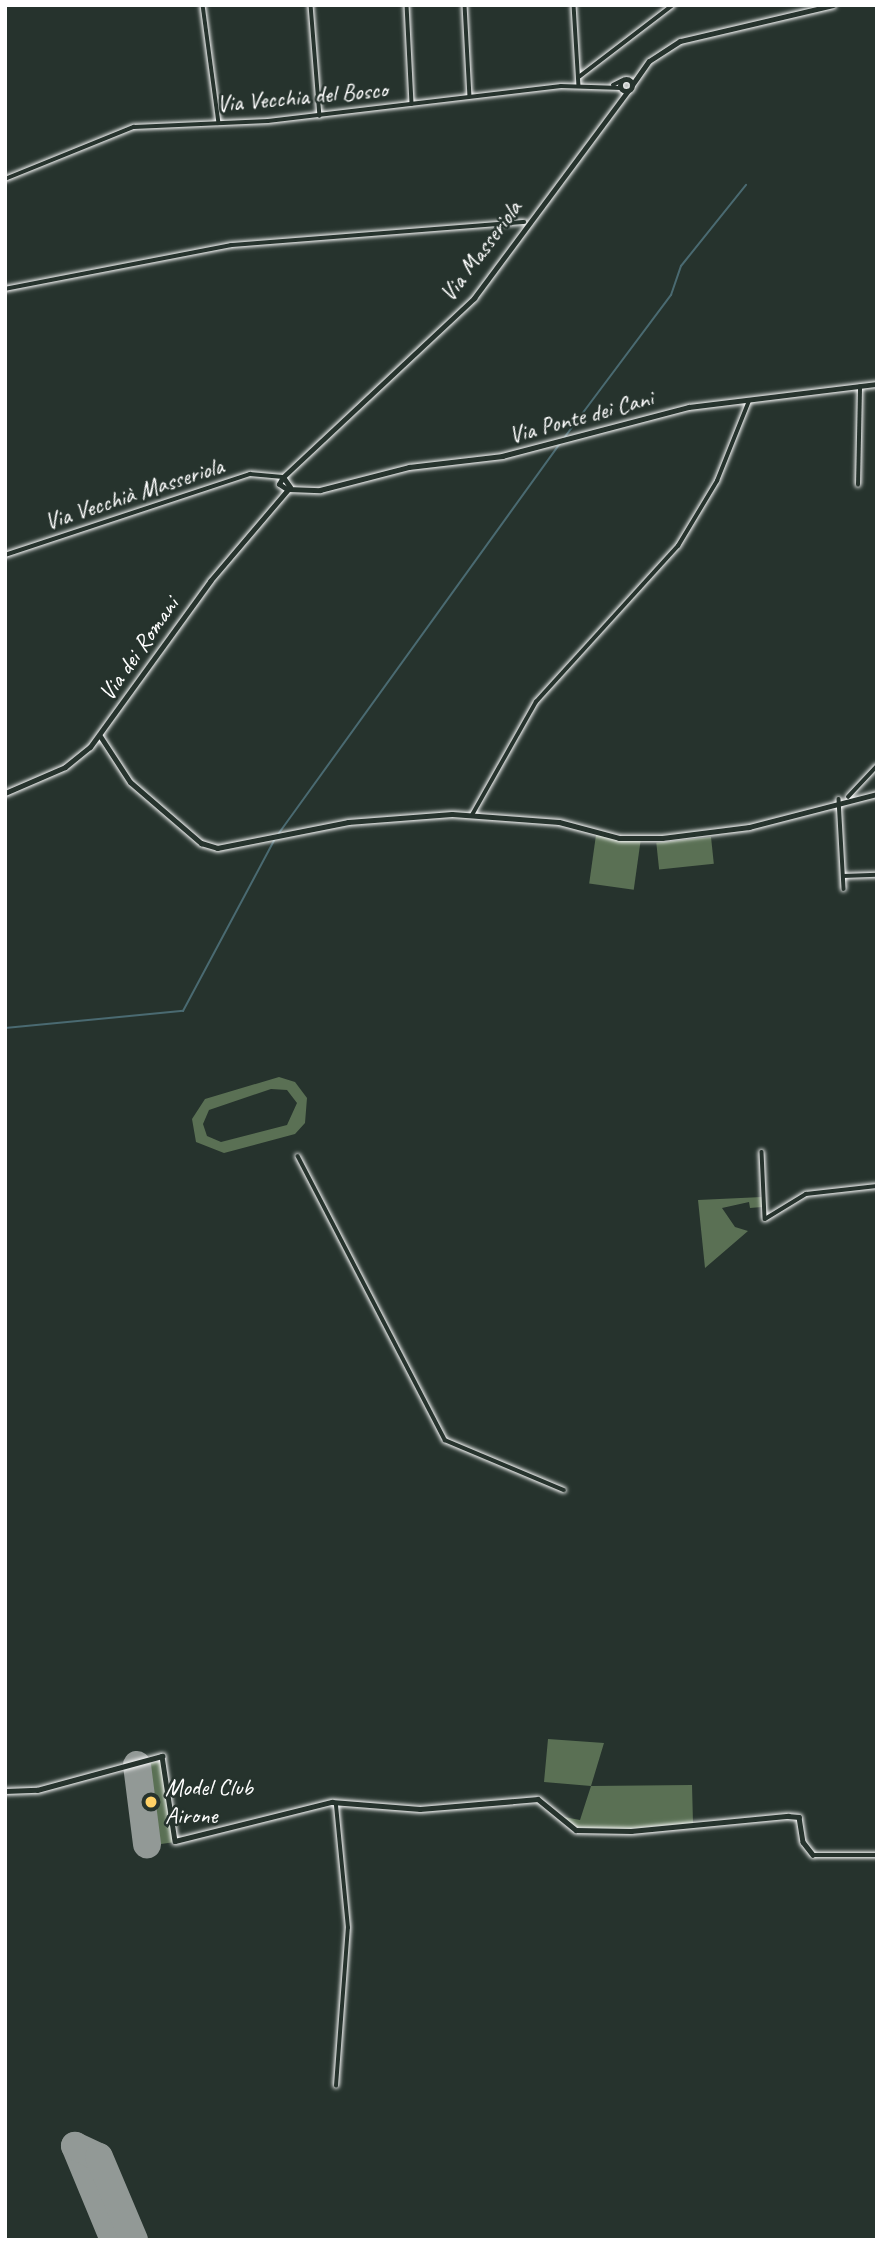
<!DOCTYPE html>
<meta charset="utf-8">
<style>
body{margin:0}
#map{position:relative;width:882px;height:2245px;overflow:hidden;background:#26332d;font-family:Caveat,sans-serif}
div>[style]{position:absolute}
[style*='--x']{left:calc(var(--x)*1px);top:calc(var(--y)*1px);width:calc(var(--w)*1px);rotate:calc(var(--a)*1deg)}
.green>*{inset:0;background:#5a7054;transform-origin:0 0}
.stream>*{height:2px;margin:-1px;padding:0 1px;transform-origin:1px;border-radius:1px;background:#4a6a71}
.runway>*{height:28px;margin:-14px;padding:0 14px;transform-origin:14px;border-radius:14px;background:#929996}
.roads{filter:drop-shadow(0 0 2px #fff) drop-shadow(0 0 2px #fff)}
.minor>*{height:3.5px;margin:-1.75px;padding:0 1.75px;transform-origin:1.75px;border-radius:1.75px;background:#26332d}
.tertiary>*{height:4.5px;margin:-2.25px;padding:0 2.25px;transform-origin:2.25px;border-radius:2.25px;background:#26332d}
.secondary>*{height:5px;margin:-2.5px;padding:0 2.5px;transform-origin:2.5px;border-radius:2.5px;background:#26332d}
.secondary>.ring{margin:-2.5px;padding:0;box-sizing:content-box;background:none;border:5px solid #26332d;border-radius:50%}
.dots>*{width:19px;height:19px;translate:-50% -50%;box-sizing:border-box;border:4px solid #26332d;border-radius:50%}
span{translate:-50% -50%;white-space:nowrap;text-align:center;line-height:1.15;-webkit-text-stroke:5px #26332d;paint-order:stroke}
.street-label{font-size:24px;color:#fff}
.poi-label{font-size:24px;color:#fff}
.left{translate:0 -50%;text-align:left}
.frame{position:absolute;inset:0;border:7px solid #fff;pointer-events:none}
</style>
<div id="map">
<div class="green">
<div style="left:596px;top:835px;width:45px;height:49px;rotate:8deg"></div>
<div style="left:711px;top:837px;width:27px;height:55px;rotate:84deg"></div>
<div style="clip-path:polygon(evenodd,279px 1077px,295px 1082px,307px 1098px,305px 1123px,295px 1134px,224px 1153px,196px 1142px,192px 1119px,205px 1099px,279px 1077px,271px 1089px,287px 1090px,297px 1103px,287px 1125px,221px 1142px,207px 1136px,203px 1124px,209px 1110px,271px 1089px)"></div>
<div style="clip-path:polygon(762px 1197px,762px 1207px,750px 1208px,749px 1202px,722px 1208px,735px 1227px,748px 1231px,705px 1268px,698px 1200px)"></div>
<div style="clip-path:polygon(548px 1739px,604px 1743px,591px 1786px,692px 1785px,693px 1823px,616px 1830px,574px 1827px,564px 1817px,580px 1820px,591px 1786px,544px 1782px)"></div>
<div style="left:162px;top:1761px;width:82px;height:32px;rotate:82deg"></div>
</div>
<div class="stream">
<div style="--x:564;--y:438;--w:179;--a:-53.2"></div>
<div style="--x:671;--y:295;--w:31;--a:-71"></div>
<div style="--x:681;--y:266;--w:104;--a:-51.3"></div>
<div style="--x:279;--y:833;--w:481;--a:-54.2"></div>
<div style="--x:5;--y:1028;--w:179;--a:-5.5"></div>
<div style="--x:183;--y:1011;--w:197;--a:-61.9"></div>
</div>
<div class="runway">
<div style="--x:137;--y:1765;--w:80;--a:82.8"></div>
<div style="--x:114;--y:2240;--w:102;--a:-112.5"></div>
<div style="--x:75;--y:2146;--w:26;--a:25"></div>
<div style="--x:99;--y:2157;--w:90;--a:67.1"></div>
</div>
<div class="roads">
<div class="minor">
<div style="--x:203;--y:5;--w:119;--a:82.3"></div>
<div style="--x:311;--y:5;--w:111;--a:85.4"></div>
<div style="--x:407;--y:5;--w:99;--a:87.1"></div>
<div style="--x:465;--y:5;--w:91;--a:86.9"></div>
<div style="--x:574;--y:5;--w:81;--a:86.5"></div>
<div style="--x:579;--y:77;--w:118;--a:-37.5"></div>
<div style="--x:613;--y:85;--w:9;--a:-27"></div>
<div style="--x:5;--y:179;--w:139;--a:-22"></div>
<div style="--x:134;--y:127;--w:134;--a:-2.6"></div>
<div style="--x:268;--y:121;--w:295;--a:-6.8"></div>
<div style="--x:561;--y:86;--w:60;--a:1.9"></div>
<div style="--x:5;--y:289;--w:230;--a:-11"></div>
<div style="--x:231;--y:245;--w:294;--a:-4.5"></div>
<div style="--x:858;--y:485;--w:98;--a:-88.8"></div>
<div style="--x:5;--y:555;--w:258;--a:-18.3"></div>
<div style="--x:250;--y:474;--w:33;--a:5"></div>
<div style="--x:848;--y:797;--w:42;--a:-46.9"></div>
<div style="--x:839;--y:799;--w:90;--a:86.8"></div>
<div style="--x:472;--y:815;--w:130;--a:-60.5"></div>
<div style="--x:536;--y:702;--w:211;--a:-47.7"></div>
<div style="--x:678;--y:546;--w:76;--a:-59"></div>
<div style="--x:717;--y:481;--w:86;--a:-68.2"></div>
<div style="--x:843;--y:876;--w:34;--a:-2"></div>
<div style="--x:762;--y:1152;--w:67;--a:87.4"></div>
<div style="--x:765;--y:1219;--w:48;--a:-31.4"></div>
<div style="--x:806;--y:1194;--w:71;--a:-6.4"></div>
<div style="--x:298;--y:1156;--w:320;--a:62.6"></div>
<div style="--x:445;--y:1440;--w:129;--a:22.8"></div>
<div style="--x:336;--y:2086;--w:158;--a:-85.7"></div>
<div style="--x:348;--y:1928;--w:123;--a:-95.6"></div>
</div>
<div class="tertiary">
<div style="--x:288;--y:489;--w:32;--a:2"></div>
<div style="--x:320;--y:490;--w:92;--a:-14.5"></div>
<div style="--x:409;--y:467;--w:94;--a:-6.7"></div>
<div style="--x:502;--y:456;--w:193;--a:-14.7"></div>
<div style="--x:689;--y:407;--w:189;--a:-7"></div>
<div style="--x:5;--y:1791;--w:32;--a:-2"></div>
<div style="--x:37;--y:1790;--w:130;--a:-15.2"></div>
<div style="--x:162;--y:1756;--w:86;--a:81.3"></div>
<div style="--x:175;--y:1841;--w:162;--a:-14"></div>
<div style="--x:332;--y:1802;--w:88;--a:4.5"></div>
<div style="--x:420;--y:1809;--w:118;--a:-4.8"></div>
<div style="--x:538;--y:1799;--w:49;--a:39.2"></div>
<div style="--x:576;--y:1830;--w:55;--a:1"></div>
<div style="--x:631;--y:1831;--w:158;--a:-5.5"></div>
<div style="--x:788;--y:1816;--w:11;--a:5"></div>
<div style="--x:799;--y:1817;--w:25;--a:81"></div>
<div style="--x:803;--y:1842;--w:16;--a:52"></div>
<div style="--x:813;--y:1855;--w:64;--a:0"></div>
</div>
<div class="secondary">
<div class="ring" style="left:620px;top:79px;width:7px;height:7px"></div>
<div style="--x:632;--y:85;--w:29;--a:-55"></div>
<div style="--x:649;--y:61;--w:37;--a:-33"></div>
<div style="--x:680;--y:41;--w:157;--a:-13.2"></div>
<div style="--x:283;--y:477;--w:262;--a:-43.1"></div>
<div style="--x:474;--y:298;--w:258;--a:-53.4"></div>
<div style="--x:100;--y:736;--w:55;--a:56.9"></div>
<div style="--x:130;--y:782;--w:94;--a:40.7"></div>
<div style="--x:201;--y:843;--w:17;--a:17"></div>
<div style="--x:217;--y:848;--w:134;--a:-11.2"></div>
<div style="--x:348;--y:822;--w:104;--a:-4.4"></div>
<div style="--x:452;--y:814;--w:107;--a:4.3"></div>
<div style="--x:559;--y:822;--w:62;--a:14.9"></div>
<div style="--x:619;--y:838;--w:43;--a:0"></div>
<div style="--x:662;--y:838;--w:88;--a:-7.2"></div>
<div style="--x:749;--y:827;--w:132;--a:-14.5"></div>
<div style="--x:5;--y:793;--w:65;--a:-23.4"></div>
<div style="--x:65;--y:767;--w:32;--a:-39"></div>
<div style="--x:90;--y:747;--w:205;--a:-54.1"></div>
<div style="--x:210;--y:581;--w:123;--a:-49.6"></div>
<div style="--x:290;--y:487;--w:12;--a:-125"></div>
<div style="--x:283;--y:477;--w:8;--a:120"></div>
<div style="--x:279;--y:484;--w:9;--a:32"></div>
</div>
</div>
<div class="dots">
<div style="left:151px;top:1802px;background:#ffd166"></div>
</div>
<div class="street-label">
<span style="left:302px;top:97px;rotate:-5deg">Via Vecchia del Bosco</span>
<span style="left:481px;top:251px;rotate:-53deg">Via Masseriola</span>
<span style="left:581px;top:417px;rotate:-15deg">Via Ponte dei Cani</span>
<span style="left:134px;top:494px;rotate:-18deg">Via Vecchià Masseriola</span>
<span style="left:139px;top:649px;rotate:-55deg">Via dei Romani</span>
</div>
<div class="poi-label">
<span class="left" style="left:165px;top:1802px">Model Club<br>Airone</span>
</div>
<div class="frame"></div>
</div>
